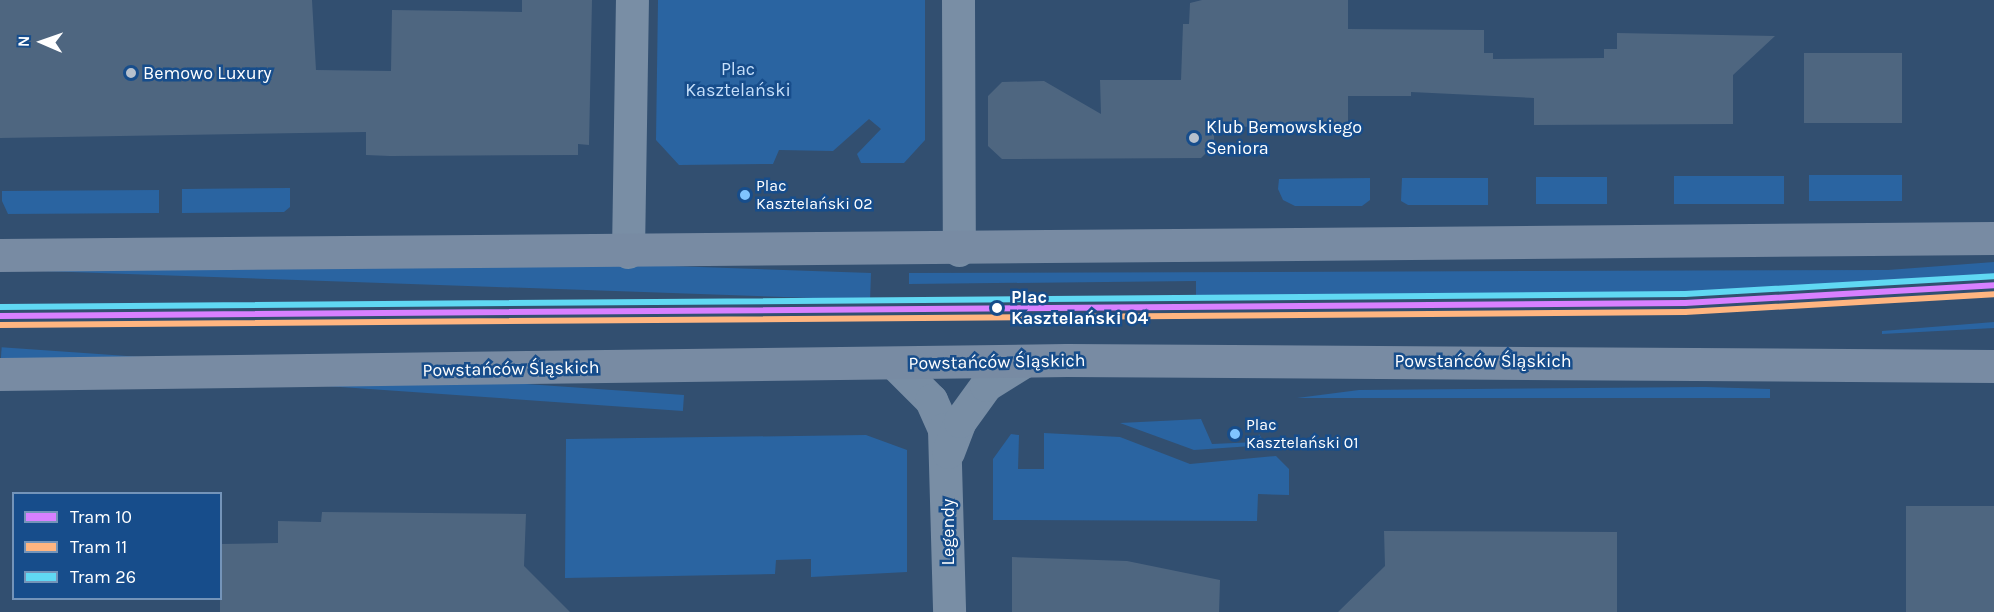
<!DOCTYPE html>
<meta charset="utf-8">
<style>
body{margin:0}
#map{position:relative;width:1994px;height:612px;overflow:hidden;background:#324f70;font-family:Karla,sans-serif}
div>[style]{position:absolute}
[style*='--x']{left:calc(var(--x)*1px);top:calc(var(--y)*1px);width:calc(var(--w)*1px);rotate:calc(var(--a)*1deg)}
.green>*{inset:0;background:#2a64a1;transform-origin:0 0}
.building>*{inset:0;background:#4e6680;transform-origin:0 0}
.minor>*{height:33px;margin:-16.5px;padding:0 16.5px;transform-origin:16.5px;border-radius:16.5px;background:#798ea5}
.major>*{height:33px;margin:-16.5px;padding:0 16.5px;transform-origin:16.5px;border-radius:16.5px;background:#788ba3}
.tram-1>*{height:6px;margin:-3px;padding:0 3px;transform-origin:3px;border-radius:3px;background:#d880ff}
.tram-2>*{height:6px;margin:-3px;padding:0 3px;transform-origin:3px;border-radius:3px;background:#ffb580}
.tram-3>*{height:6px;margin:-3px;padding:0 3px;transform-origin:3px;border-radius:3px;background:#60d8f3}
.dots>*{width:16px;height:16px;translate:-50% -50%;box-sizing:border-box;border:3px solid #174d8b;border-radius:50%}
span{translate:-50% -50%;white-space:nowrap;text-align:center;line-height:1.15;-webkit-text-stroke:5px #174d8b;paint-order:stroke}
.bus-label{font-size:16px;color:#fff}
.left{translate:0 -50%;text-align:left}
.park-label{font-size:18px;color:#c6dffa}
.poi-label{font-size:18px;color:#fff}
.stop-label{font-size:18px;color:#fff;font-weight:700}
.street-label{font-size:18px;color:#fff}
.legend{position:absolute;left:12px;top:492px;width:210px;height:108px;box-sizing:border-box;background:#174d8b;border:2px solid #7494b9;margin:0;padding:8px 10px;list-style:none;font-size:18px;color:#fff}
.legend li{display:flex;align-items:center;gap:12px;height:30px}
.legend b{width:30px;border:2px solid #7494b9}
.north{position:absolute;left:12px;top:12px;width:60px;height:60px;-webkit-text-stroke:4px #174d8b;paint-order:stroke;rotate:272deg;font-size:16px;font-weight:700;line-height:24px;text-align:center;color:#fff}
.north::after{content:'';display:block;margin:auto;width:21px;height:27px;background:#fff;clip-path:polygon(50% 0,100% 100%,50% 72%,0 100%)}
</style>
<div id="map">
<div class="green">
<div style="clip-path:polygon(658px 0,925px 0,925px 140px,904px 163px,861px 163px,857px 154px,881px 129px,869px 119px,833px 151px,779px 150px,773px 164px,679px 165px,656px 140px)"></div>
<div style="left:1902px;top:175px;width:26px;height:93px;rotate:90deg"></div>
<div style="left:1674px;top:176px;width:110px;height:28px"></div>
<div style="left:1536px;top:177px;width:71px;height:27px"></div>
<div style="clip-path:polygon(1370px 178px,1370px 200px,1362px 206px,1295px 206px,1283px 200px,1278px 189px,1279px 179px)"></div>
<div style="clip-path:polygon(1402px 178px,1488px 178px,1488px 205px,1408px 205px,1401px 201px)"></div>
<div style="clip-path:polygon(290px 188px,290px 207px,284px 212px,182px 213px,182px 189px)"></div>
<div style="clip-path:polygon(159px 190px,159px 213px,8px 214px,2px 201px,2px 191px)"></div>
<div style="clip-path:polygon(1994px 262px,1994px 275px,1727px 292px,1196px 296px,1196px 281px,909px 284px,909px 273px,1888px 270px)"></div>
<div style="left:871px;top:273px;width:27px;height:871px;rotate:92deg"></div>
<div style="clip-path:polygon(1994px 322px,1994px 328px,1882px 334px,1882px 331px)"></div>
<div style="clip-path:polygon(1705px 387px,1770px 389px,1770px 398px,1297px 398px,1359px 390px)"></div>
<div style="left:684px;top:395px;width:16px;height:684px;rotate:94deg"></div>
<div style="clip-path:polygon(1201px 419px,1212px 444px,1257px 442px,1259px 434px,1266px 445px,1194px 450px,1120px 423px)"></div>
<div style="clip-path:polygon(1044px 433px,1120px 437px,1190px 464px,1276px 456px,1289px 469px,1289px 495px,1258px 494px,1257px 521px,993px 520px,993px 459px,1011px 434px,1019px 435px,1018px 469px,1044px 469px)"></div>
<div style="clip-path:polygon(866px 435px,907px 450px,907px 572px,811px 577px,811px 559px,776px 560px,775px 574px,565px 578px,566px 439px)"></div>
</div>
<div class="building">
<div style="clip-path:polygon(0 0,312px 0,316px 70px,391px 71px,392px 10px,522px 12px,522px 0,592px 0,589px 145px,578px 144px,578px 155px,390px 156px,366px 155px,366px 132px,0 138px)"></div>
<div style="clip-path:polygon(1202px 0,1348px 0,1348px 29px,1484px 30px,1484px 53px,1493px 53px,1493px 59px,1604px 58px,1604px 49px,1617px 49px,1617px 33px,1775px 36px,1733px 75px,1733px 124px,1534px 125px,1534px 98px,1411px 92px,1411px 96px,1348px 96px,1348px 126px,1214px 127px,1214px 145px,1201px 158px,1002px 159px,988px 146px,988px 96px,1002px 82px,1044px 81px,1101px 114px,1100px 80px,1181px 80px,1183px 24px,1189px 24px,1190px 3px)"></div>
<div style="left:1804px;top:53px;width:98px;height:70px"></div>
<div style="left:1994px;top:506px;width:106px;height:88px;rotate:90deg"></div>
<div style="clip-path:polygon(322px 512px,526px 514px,524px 566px,570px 612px,220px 612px,220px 544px,278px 543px,278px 521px,321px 522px)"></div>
<div style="clip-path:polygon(1384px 531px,1617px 532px,1617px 612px,1338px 612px,1385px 566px)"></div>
<div style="clip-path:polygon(1012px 557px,1127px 561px,1220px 580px,1219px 612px,1012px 612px)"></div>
</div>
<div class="minor">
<div style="--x:958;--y:0;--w:250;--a:89.8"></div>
<div style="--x:628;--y:252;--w:252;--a:-89.1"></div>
<div style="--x:895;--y:364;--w:51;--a:45"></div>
<div style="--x:931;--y:400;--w:32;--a:66"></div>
<div style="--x:944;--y:429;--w:183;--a:88.4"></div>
<div style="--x:948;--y:452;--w:33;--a:-69"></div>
<div style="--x:960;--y:421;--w:44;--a:-54.2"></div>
<div style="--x:986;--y:385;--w:44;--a:-31.9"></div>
</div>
<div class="major">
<div style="--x:0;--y:255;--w:1994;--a:-0.49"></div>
<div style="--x:0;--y:374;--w:1067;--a:-0.75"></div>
<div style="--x:1067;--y:360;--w:927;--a:0.37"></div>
</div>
<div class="tram-1">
<div style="--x:0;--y:316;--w:1685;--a:-0.44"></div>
<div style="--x:1685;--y:303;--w:310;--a:-3.3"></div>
</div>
<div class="tram-2">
<div style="--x:0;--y:325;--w:1685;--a:-0.44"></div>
<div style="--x:1685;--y:312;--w:310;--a:-3.3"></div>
</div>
<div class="tram-3">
<div style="--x:0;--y:307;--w:1685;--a:-0.44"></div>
<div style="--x:1685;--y:294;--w:309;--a:-3.3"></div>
</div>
<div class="dots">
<div style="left:131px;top:73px;background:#b7c1cd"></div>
<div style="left:1194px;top:138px;background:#b7c1cd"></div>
<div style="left:745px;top:195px;background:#80c4ff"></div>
<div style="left:997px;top:308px;background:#fff"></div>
<div style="left:1235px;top:434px;background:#80c4ff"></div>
</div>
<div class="bus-label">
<span class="left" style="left:756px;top:195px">Plac<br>Kasztelański 02</span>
<span class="left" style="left:1246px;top:434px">Plac<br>Kasztelański 01</span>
</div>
<div class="park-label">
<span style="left:738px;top:80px">Plac<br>Kasztelański</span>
</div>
<div class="poi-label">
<span class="left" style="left:143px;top:73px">Bemowo Luxury</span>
<span class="left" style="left:1206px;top:138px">Klub Bemowskiego<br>Seniora</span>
</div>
<div class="stop-label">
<span class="left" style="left:1011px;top:308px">Plac<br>Kasztelański 04</span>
</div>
<div class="street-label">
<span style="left:1483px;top:361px">Powstańców Śląskich</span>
<span style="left:997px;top:362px;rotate:-1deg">Powstańców Śląskich</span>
<span style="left:511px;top:369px;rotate:-1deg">Powstańców Śląskich</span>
<span style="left:948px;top:532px;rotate:-90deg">Legendy</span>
</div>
<ul class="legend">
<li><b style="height:8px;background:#d880ff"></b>Tram 10</li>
<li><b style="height:8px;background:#ffb580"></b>Tram 11</li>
<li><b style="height:8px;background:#60d8f3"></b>Tram 26</li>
</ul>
<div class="north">N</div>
</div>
